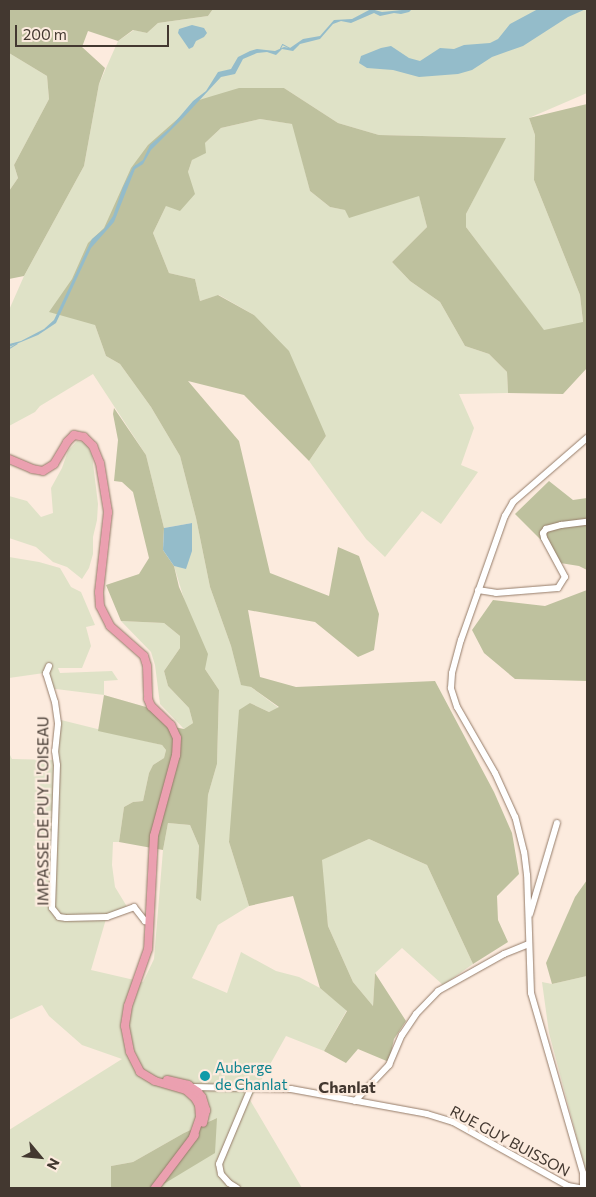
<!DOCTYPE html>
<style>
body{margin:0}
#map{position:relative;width:596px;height:1197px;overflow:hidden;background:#fcebde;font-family:Commissioner,sans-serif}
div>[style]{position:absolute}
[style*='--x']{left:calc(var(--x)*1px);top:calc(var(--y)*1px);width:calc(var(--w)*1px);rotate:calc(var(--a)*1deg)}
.green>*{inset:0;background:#dfe2c7}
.forest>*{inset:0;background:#bec19e}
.water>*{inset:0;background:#94bcca}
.stream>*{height:1px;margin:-0.5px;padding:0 0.5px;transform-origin:0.5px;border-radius:0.5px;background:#94bcca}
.roads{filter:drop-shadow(0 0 1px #957c69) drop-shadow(0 0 1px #957c69)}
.minor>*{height:6px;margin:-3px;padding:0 3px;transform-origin:3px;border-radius:3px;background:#fff}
.major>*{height:8px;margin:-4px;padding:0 4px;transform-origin:4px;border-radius:4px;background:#eba0b0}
.dots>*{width:14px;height:14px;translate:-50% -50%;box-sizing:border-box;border:2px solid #fcebde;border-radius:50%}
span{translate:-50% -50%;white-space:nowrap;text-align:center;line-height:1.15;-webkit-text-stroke:4.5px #fcebde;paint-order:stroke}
.street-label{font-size:15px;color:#433830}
.culture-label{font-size:15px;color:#0d838f}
.left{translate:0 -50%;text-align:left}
.neighbourhood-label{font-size:16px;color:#433830;font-weight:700}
.frame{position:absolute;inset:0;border:10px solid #433830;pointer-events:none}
.north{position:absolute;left:15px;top:1132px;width:50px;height:50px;-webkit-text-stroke:4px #fcebde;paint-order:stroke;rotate:118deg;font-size:14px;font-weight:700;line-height:20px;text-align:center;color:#433830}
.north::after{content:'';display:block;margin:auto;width:18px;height:22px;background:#433830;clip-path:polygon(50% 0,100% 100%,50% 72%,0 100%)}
.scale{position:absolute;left:15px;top:25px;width:154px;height:22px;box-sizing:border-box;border:2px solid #433830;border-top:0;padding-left:6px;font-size:15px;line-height:18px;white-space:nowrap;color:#433830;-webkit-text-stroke:4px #fcebde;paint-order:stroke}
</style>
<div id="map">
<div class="green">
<div style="clip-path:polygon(213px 9px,587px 9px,587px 93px,529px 118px,535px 135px,534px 180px,580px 295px,583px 323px,544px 331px,466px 227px,466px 214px,505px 138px,379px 135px,338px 123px,284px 88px,199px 100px,188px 112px,95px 325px,106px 356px,120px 364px,151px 407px,180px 456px,196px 518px,210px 587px,231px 646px,241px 684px,251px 687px,279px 708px,269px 712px,250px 703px,229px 842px,249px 906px,218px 925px,192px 978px,227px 993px,241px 952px,276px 971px,299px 977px,320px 988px,347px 1010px,324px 1051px,286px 1036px,250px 1100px,302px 1188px,157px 1188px,217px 1118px,184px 1133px,133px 1162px,111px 1166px,111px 1188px,9px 1188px,9px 1130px,122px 1059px,82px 1045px,49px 1016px,42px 1005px,9px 1020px,9px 753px,12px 759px,57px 760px,61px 720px,162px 745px,166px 750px,164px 758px,153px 765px,149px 773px,143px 801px,133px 802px,124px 807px,119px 842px,113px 842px,112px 865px,115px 887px,129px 910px,106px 919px,91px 970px,143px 982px,154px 959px,163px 850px,168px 823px,190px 825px,199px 846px,196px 898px,208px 795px,217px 764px,219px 690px,205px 669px,174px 566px,186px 568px,192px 523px,164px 528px,146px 455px,93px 374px,40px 406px,35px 412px,9px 426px,9px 310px,24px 276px,84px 166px,99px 84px,118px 41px,134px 30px,147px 33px,158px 23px,208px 16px)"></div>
<div style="clip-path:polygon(9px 53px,47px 76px,49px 99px,14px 165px,18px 178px,9px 191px)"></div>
<div style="clip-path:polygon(260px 119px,293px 124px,310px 191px,330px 207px,346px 210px,419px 195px,427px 227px,392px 262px,410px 281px,440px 302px,465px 346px,489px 354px,507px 372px,508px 393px,459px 394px,474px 428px,461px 465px,478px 472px,441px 524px,422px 511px,385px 557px,366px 539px,309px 461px,326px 436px,254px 315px,219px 295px,200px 301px,195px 279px,169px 273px,153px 233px,166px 206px,188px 172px,192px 160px,205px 143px,221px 128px)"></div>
<div style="clip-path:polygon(77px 441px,86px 443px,92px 455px,98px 504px,97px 520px,93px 537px,93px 554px,89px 568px,82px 579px,67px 567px,53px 562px,36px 547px,9px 538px,9px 496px,27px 501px,41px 517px,53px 513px,51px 488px,62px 468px,68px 451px)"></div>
<div style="clip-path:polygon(9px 557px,39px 562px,60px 568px,71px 587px,81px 592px,95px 625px,86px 627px,91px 646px,82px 668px,58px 668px,60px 673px,112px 671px,118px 680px,104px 681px,104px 695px,48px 688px,44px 673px,9px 678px)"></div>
<div style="clip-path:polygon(121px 621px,164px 623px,180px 636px,180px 648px,164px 671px,168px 686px,189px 708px,193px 723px,184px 729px,160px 704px,155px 665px,151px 652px)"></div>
<div style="clip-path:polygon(369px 839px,427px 865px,473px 964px,443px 985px,402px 948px,375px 973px,373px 1006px,353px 982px,328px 926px,321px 860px)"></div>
<div style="clip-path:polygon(587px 976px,587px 1176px,549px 1033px,542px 982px,552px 984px)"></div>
</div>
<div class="forest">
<div style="clip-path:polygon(9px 9px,213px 9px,208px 16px,158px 23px,147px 33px,133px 30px,118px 41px,88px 31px,82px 47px,105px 68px,99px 84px,84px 166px,24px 276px,9px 279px,9px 191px,18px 178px,14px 165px,49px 99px,47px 76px,9px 53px)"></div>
<div style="clip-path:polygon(239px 88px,284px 88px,338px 123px,379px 135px,506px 138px,466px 214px,466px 227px,544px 330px,583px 322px,580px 295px,534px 180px,535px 135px,529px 118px,587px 104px,587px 368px,563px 394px,508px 393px,507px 372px,489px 354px,465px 346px,440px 302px,410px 281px,392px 262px,427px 227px,419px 196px,349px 218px,345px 210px,330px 207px,310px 191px,292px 124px,260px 119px,221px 128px,205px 143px,206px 153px,192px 160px,188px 172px,195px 194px,180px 211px,166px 206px,153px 233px,169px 273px,195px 279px,200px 301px,218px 295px,254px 315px,289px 351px,326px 436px,309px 461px,244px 395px,188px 381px,239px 441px,270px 573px,329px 596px,338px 547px,359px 556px,379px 614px,374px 650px,358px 657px,315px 622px,248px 610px,260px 677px,296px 687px,435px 681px,494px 792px,512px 833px,519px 874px,497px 896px,498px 920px,508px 942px,473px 964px,427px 865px,369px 839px,322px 860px,328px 926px,353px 982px,373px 1006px,375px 973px,406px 1021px,394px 1039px,389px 1062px,358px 1049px,346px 1063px,324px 1051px,347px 1011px,320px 988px,293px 896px,249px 906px,229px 842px,239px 710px,250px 703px,269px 712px,279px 707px,251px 687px,241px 685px,231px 646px,210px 587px,196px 518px,180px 456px,151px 407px,120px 364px,106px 356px,95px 325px,49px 312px,72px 279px,88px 243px,104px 228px,131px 168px,148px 145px,199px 100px)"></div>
<div style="clip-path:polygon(114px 408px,146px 455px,164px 528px,163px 550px,174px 566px,179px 587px,208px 654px,205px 669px,219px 690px,217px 764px,208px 795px,201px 901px,196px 898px,199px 846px,190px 825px,168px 823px,163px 850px,119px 842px,124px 807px,133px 802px,143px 801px,149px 773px,153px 765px,164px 758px,166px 750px,162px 745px,98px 731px,104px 695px,146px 707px,169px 726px,184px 729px,193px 723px,189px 708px,168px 686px,164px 671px,180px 648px,180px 636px,164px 623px,121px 621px,106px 585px,139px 574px,149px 558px,133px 492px,122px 482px,114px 481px,118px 440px,113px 414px)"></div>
<div style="clip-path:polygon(549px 481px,573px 500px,587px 498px,587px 570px,579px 566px,554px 562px,549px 548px,515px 514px)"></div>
<div style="clip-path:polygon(587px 590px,587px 681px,515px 679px,484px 653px,472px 630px,493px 600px,545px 606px)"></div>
<div style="clip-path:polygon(587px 880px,587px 976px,552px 984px,546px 963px,575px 897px)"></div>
<div style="clip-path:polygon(217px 1118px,215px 1153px,157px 1188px,111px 1188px,111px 1166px,133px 1162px,184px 1133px)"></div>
</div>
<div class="water">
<div style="clip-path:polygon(371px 9px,382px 12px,412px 9px,409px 12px,401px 14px,394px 13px,380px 16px,374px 13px,351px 23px,341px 21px,333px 24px,320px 39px,300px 44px,293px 51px,282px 49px,276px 55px,267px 52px,257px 53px,243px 59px,235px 74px,221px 77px,183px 118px,151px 150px,143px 164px,135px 169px,114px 222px,91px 248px,56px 323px,38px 335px,9px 347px,9px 344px,21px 341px,44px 329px,54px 320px,92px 239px,104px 229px,113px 216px,123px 187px,133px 167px,143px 160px,150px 145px,170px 128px,193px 101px,206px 91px,218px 72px,231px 69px,238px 57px,250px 51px,257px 49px,275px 51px,284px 47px,290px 48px,303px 39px,320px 36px,334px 20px,352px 19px)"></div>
<div style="clip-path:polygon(538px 9px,586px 9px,568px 17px,523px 46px,492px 57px,472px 70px,458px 74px,419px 77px,393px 70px,367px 68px,359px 63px,361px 56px,381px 48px,391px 46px,409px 58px,420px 61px,440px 48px,454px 49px,464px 45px,490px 43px,498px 39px,510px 24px)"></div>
<div style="clip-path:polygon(192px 25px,204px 28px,207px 33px,204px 37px,196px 41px,193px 47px,189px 49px,178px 33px,179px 29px)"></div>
<div style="clip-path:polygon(192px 523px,192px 551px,186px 569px,174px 566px,163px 550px,164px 528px)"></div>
</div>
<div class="stream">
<div style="--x:280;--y:48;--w:4;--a:-63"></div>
<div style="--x:282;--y:44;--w:9;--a:27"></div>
<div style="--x:132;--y:172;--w:8;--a:-67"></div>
<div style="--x:9;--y:348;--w:9;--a:-32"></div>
</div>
<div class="roads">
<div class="minor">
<div style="--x:478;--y:590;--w:18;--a:9"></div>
<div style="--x:496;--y:593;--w:62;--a:-4.6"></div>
<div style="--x:558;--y:588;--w:13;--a:-58"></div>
<div style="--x:565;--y:577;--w:44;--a:-118.3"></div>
<div style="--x:544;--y:538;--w:5;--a:-101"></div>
<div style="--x:543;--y:533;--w:5;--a:-53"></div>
<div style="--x:546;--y:529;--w:16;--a:-15"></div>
<div style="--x:561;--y:525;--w:26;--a:-7"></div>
<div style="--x:49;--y:666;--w:8;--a:113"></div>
<div style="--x:46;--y:673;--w:30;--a:73"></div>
<div style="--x:55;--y:702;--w:22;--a:82"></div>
<div style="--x:58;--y:724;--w:27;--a:96"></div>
<div style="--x:55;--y:751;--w:14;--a:82"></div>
<div style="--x:57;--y:765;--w:143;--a:92"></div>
<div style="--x:52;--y:908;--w:11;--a:52"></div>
<div style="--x:59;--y:917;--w:7;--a:8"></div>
<div style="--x:66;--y:918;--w:41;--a:-1.4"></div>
<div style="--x:107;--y:917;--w:29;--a:-20"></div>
<div style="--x:134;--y:907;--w:18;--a:52"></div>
<div style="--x:145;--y:921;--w:5;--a:11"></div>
<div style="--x:530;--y:914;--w:95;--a:-73.5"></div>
<div style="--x:193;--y:1087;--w:98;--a:1.2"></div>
<div style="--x:291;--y:1089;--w:138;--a:10.4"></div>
<div style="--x:427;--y:1114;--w:27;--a:17"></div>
<div style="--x:453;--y:1122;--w:132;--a:29.1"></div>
<div style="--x:568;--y:1186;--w:11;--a:10"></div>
<div style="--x:355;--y:1101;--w:50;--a:-46.6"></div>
<div style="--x:389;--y:1065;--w:33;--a:-67"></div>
<div style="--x:402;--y:1035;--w:25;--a:-56"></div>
<div style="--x:416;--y:1014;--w:32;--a:-46"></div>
<div style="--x:438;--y:991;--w:76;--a:-29.3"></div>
<div style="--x:504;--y:954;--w:27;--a:-22"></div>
<div style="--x:237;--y:1188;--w:9;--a:-148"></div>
<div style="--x:229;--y:1183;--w:12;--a:-132"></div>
<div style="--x:221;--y:1174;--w:10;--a:-101"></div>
<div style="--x:219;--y:1164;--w:82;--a:-67.2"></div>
<div style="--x:583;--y:1188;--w:15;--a:-90"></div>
<div style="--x:583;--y:1173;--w:187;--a:-106.1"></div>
<div style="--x:531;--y:993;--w:118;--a:-91.9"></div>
<div style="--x:527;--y:875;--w:23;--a:-97"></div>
<div style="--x:524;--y:852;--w:36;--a:-104"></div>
<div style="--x:515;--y:817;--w:48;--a:-114.4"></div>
<div style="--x:495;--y:773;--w:76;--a:-119.9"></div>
<div style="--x:457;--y:707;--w:20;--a:-108"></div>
<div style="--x:451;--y:688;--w:15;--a:-86"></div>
<div style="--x:452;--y:673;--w:34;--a:-75"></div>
<div style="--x:461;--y:640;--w:132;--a:-70.5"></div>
<div style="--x:505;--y:516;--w:16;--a:-60"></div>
<div style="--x:513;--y:502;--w:98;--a:-40.9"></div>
</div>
<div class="major">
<div style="--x:9;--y:459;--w:25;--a:23"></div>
<div style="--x:32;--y:469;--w:11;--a:10"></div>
<div style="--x:43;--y:471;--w:13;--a:-32"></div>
<div style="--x:54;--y:464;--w:26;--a:-59"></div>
<div style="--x:67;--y:442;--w:10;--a:-45"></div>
<div style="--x:74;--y:435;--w:10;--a:11"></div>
<div style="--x:84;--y:437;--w:13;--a:45"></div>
<div style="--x:93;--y:446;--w:18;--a:68"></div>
<div style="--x:100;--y:463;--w:50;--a:80.7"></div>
<div style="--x:108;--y:512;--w:81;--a:96.4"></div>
<div style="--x:99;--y:592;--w:14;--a:86"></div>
<div style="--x:100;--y:606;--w:22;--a:63"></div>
<div style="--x:110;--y:626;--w:45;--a:41.4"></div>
<div style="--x:144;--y:656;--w:10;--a:73"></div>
<div style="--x:147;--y:666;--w:33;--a:88"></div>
<div style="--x:148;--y:699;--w:8;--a:67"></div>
<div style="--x:151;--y:706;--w:28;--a:44"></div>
<div style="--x:171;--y:725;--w:14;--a:65"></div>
<div style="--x:177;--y:738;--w:17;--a:93"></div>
<div style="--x:176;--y:755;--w:84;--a:105.2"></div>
<div style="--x:154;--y:836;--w:113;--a:93"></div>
<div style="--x:148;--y:949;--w:60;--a:109.3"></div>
<div style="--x:128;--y:1006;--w:20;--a:99"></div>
<div style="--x:125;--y:1026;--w:26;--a:79"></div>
<div style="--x:130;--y:1052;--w:22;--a:63"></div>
<div style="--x:140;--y:1072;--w:17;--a:31"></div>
<div style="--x:155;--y:1081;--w:32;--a:16"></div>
<div style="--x:186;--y:1090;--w:12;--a:42"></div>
<div style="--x:195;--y:1098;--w:8;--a:60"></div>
<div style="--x:199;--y:1105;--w:12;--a:85"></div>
<div style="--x:200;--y:1117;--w:21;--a:109"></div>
<div style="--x:167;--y:1080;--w:22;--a:13"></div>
<div style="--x:188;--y:1085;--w:12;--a:35"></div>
<div style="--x:198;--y:1092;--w:6;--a:51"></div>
<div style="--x:202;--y:1097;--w:14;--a:73"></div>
<div style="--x:206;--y:1110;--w:13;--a:103"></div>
<div style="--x:155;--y:1188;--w:66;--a:-53"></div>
</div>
</div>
<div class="dots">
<div style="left:205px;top:1076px;background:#0f9aa8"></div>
</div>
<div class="street-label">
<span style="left:43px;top:811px;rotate:-90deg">IMPASSE DE PUY L'OISEAU</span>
<span style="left:510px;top:1141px;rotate:28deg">RUE GUY BUISSON</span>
</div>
<div class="culture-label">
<span class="left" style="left:215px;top:1076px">Auberge<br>de Chanlat</span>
</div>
<div class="neighbourhood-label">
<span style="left:347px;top:1087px">Chanlat</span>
</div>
<div class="frame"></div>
<div class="north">N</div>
<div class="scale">200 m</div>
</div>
